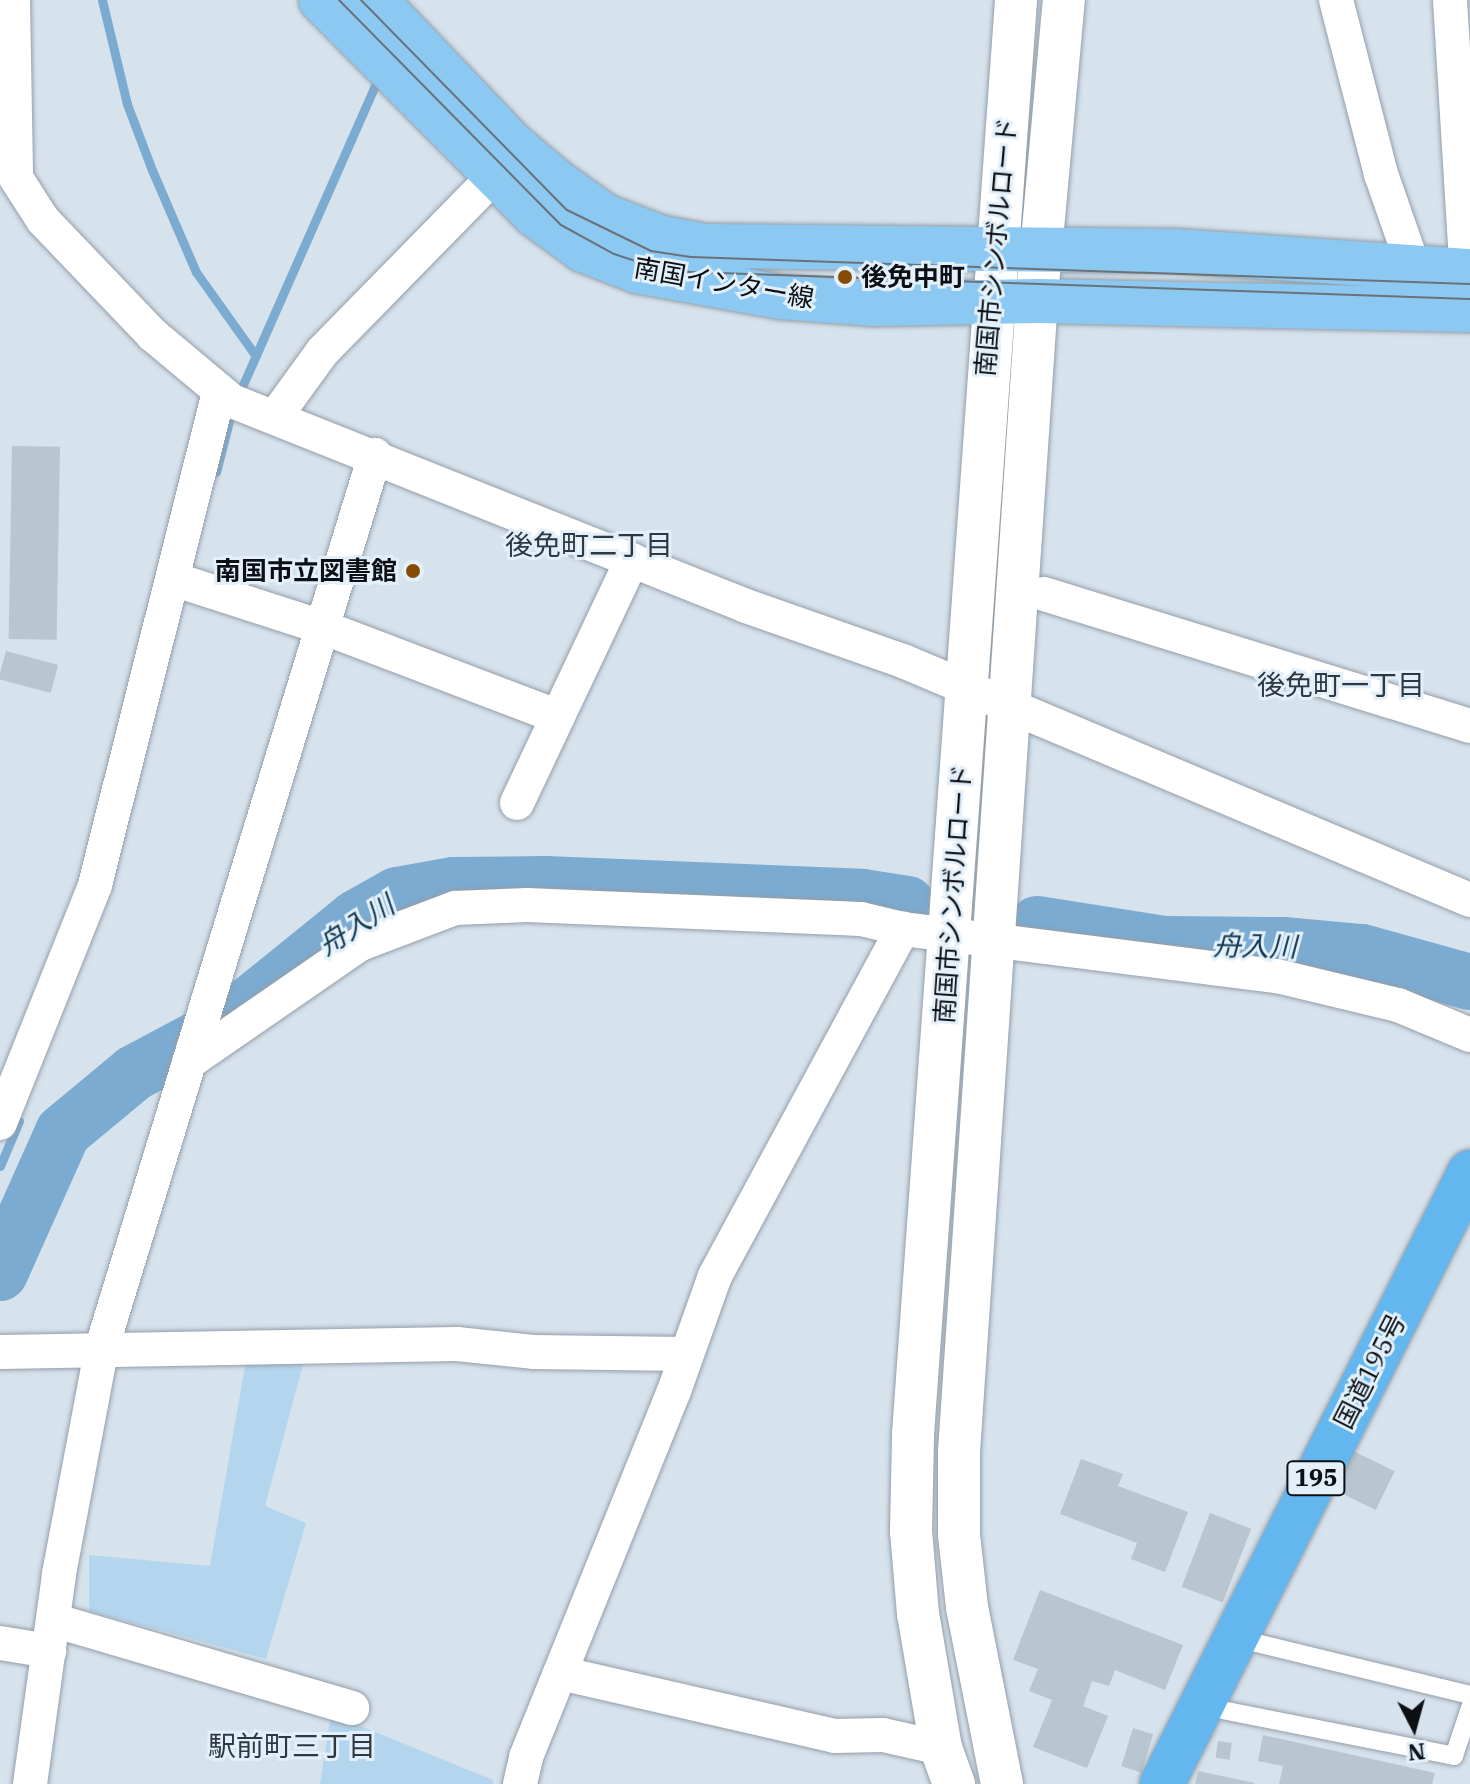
<!DOCTYPE html>
<meta charset="utf-8">
<style>
body{margin:0}
#map{position:relative;width:1470px;height:1784px;overflow:hidden;background:#d6e2ec;font-family:"IBM Plex Serif","Noto Sans JP",serif}
div>[style]{position:absolute}
[style*='--x']{left:calc(var(--x)*1px);top:calc(var(--y)*1px);width:calc(var(--w)*1px);rotate:calc(var(--a)*1deg)}
.green>*{inset:0;background:#b4d5ee}
.stream>*{height:9px;margin:-4.5px;padding:0 4.5px;transform-origin:4.5px;border-radius:4.5px;background:#7babd1}
.river>*{height:56px;margin:-28px;padding:0 28px;transform-origin:28px;border-radius:28px;background:#7babd1}
.building>*{inset:0;background:#b9c5cf;transform-origin:0 0}
.roads{filter:drop-shadow(0 0 2px #939ea8) drop-shadow(0 0 2px #939ea8)}
.service>*{height:18px;margin:-9px;padding:0 9px;transform-origin:9px;border-radius:9px;background:#fff}
.minor>*{height:34px;margin:-17px;padding:0 17px;transform-origin:17px;border-radius:17px;background:#fff}
.tertiary>*{height:42px;margin:-21px;padding:0 21px;transform-origin:21px;border-radius:21px;background:#fff}
.primary>*{height:44px;margin:-22px;padding:0 22px;transform-origin:22px;border-radius:22px;background:#8bc9f2}
.trunk>*{height:44px;margin:-22px;padding:0 22px;transform-origin:22px;border-radius:22px;background:#64b7ee}
.tram>*{height:2px;margin:-1px;padding:0 1px;transform-origin:1px;border-radius:1px;background:#6a7278}
.dots>*{width:22px;height:22px;translate:-50% -50%;box-sizing:border-box;border:4px solid #e3f0fa;border-radius:50%}
span{translate:-50% -50%;white-space:nowrap;text-align:center;line-height:1.15;-webkit-text-stroke:6px #e3f0fa;paint-order:stroke}
.shield-label span{padding:2px 6px;background:#e3f0fa;border:2px solid;border-radius:6px;-webkit-text-stroke-width:0}
.shield-label{font-size:24px;color:#0c1014;font-weight:700}
.street-label{font-size:26px;color:#0c1014}
.poi-label{font-size:26px;color:#0c1014;font-weight:700}
.left{translate:0 -50%;text-align:left}
.right{translate:-100% -50%;text-align:right}
.neighbourhood-label{font-size:28px;color:#2e3840}
.water-label{font-size:28px;color:#133a54;font-style:italic}
.north{position:absolute;left:1374px;top:1688px;width:80px;height:80px;-webkit-text-stroke:6px #e3f0fa;paint-order:stroke;rotate:174deg;font-size:22px;font-weight:700;line-height:32px;text-align:center;color:#0c1014}
.north::after{content:'';display:block;margin:auto;width:28px;height:36px;background:#0c1014;clip-path:polygon(50% 0,100% 100%,50% 72%,0 100%)}
</style>
<div id="map">
<div class="green">
<div style="clip-path:polygon(305px 1357px,265px 1506px,306px 1523px,266px 1659px,89px 1611px,89px 1555px,210px 1566px,246px 1361px)"></div>
<div style="clip-path:polygon(331px 1714px,493px 1780px,493px 1784px,320px 1784px)"></div>
</div>
<div class="stream">
<div style="--x:102;--y:0;--w:107;--a:76.5"></div>
<div style="--x:127;--y:104;--w:71;--a:69.3"></div>
<div style="--x:152;--y:170;--w:111;--a:66.7"></div>
<div style="--x:196;--y:272;--w:103;--a:54.5"></div>
<div style="--x:242;--y:387;--w:329;--a:-66.2"></div>
<div style="--x:216;--y:472;--w:57;--a:-75.7"></div>
<div style="--x:0;--y:1166;--w:49;--a:-67.1"></div>
</div>
<div class="river">
<div style="--x:1037;--y:924;--w:130;--a:8.9"></div>
<div style="--x:1165;--y:944;--w:118;--a:0.5"></div>
<div style="--x:1283;--y:945;--w:79;--a:5.1"></div>
<div style="--x:1362;--y:952;--w:112;--a:15.5"></div>
<div style="--x:0;--y:1273;--w:154;--a:-65.9"></div>
<div style="--x:63;--y:1132;--w:92;--a:-39.7"></div>
<div style="--x:134;--y:1073;--w:102;--a:-28.1"></div>
<div style="--x:224;--y:1025;--w:170;--a:-39"></div>
<div style="--x:356;--y:918;--w:47;--a:-29.3"></div>
<div style="--x:397;--y:895;--w:58;--a:-10"></div>
<div style="--x:454;--y:885;--w:91;--a:-0.6"></div>
<div style="--x:545;--y:884;--w:317;--a:2.3"></div>
<div style="--x:862;--y:897;--w:46;--a:8.8"></div>
</div>
<div class="building">
<div style="left:12px;top:446px;width:48px;height:193px;rotate:1deg"></div>
<div style="left:6px;top:651px;width:54px;height:29px;rotate:15deg"></div>
<div style="left:1347px;top:1448px;width:53px;height:43px;rotate:26deg"></div>
<div style="clip-path:polygon(1081px 1459px,1123px 1474px,1118px 1486px,1188px 1512px,1165px 1572px,1131px 1559px,1137px 1543px,1060px 1514px)"></div>
<div style="left:1210px;top:1513px;width:44px;height:79px;rotate:21deg"></div>
<div style="clip-path:polygon(1040px 1590px,1183px 1645px,1165px 1690px,1115px 1670px,1109px 1686px,1092px 1681px,1083px 1706px,1108px 1716px,1087px 1768px,1033px 1747px,1052px 1700px,1029px 1691px,1038px 1669px,1013px 1660px)"></div>
<div style="left:1133px;top:1728px;width:21px;height:40px;rotate:17deg"></div>
<div style="clip-path:polygon(1263px 1735px,1435px 1773px,1432px 1784px,1279px 1784px,1283px 1766px,1258px 1761px)"></div>
<div style="left:1218px;top:1741px;width:14px;height:17px;rotate:8deg"></div>
<div style="clip-path:polygon(1198px 1771px,1255px 1783px,1254px 1784px,1195px 1784px)"></div>
</div>
<div class="roads">
<div class="service">
<div style="--x:1236;--y:1638;--w:241;--a:13.7"></div>
<div style="--x:1202;--y:1706;--w:257;--a:11.2"></div>
<div style="--x:1454;--y:1756;--w:51;--a:-71.6"></div>
</div>
<div class="minor">
<div style="--x:13;--y:0;--w:178;--a:89"></div>
<div style="--x:16;--y:178;--w:50;--a:57.3"></div>
<div style="--x:43;--y:220;--w:159;--a:46.3"></div>
<div style="--x:153;--y:335;--w:103;--a:39.9"></div>
<div style="--x:232;--y:401;--w:553;--a:21.74"></div>
<div style="--x:746;--y:606;--w:166;--a:19.3"></div>
<div style="--x:903;--y:661;--w:615;--a:22.86"></div>
<div style="--x:1336;--y:0;--w:180;--a:75.5"></div>
<div style="--x:1381;--y:174;--w:122;--a:70.8"></div>
<div style="--x:1450;--y:0;--w:296;--a:86.5"></div>
<div style="--x:275;--y:417;--w:80;--a:-54.1"></div>
<div style="--x:322;--y:352;--w:270;--a:-45.6"></div>
<div style="--x:173;--y:579;--w:157;--a:17.9"></div>
<div style="--x:322;--y:627;--w:250;--a:20.8"></div>
<div style="--x:1044;--y:594;--w:446;--a:17.2"></div>
<div style="--x:517;--y:803;--w:269;--a:-64.7"></div>
<div style="--x:189;--y:1062;--w:208;--a:-34.6"></div>
<div style="--x:360;--y:944;--w:102;--a:-20.8"></div>
<div style="--x:455;--y:908;--w:72;--a:-2.4"></div>
<div style="--x:527;--y:905;--w:334;--a:2.4"></div>
<div style="--x:861;--y:919;--w:43;--a:13.4"></div>
<div style="--x:903;--y:929;--w:377;--a:7.2"></div>
<div style="--x:1277;--y:976;--w:124;--a:13.5"></div>
<div style="--x:1398;--y:1005;--w:78;--a:22.6"></div>
<div style="--x:0;--y:1123;--w:256;--a:-68.2"></div>
<div style="--x:95;--y:885;--w:508;--a:-75.88"></div>
<div style="--x:0;--y:1352;--w:457;--a:-1"></div>
<div style="--x:457;--y:1344;--w:76;--a:6"></div>
<div style="--x:533;--y:1352;--w:152;--a:0.8"></div>
<div style="--x:53;--y:1620;--w:312;--a:16.4"></div>
<div style="--x:0;--y:1643;--w:50;--a:9.3"></div>
<div style="--x:560;--y:1673;--w:281;--a:12.9"></div>
<div style="--x:834;--y:1736;--w:49;--a:-1.2"></div>
<div style="--x:883;--y:1735;--w:59;--a:12.6"></div>
<div style="--x:30;--y:1784;--w:212;--a:-82.1"></div>
<div style="--x:59;--y:1574;--w:231;--a:-79.3"></div>
<div style="--x:102;--y:1347;--w:933;--a:-72.98"></div>
<div style="--x:520;--y:1784;--w:28;--a:-77"></div>
<div style="--x:526;--y:1757;--w:395;--a:-68"></div>
<div style="--x:674;--y:1391;--w:122;--a:-70.4"></div>
<div style="--x:715;--y:1276;--w:395;--a:-61.6"></div>
</div>
<div class="tertiary">
<div style="--x:954;--y:1784;--w:38;--a:-110"></div>
<div style="--x:941;--y:1748;--w:136;--a:-99.7"></div>
<div style="--x:918;--y:1614;--w:83;--a:-94.8"></div>
<div style="--x:911;--y:1531;--w:97;--a:-88.8"></div>
<div style="--x:913;--y:1434;--w:1438;--a:-85.89"></div>
<div style="--x:1002;--y:1784;--w:180;--a:-101.2"></div>
<div style="--x:967;--y:1607;--w:72;--a:-96.3"></div>
<div style="--x:959;--y:1535;--w:83;--a:-90"></div>
<div style="--x:959;--y:1452;--w:1171;--a:-86.13"></div>
<div style="--x:1038;--y:284;--w:285;--a:-84.8"></div>
</div>
<div class="primary">
<div style="--x:321;--y:0;--w:303;--a:45.1"></div>
<div style="--x:535;--y:215;--w:59;--a:36.1"></div>
<div style="--x:583;--y:250;--w:58;--a:21.3"></div>
<div style="--x:637;--y:271;--w:145;--a:10.3"></div>
<div style="--x:780;--y:297;--w:95;--a:4.2"></div>
<div style="--x:875;--y:304;--w:162;--a:-1.1"></div>
<div style="--x:1037;--y:301;--w:433;--a:1.2"></div>
<div style="--x:375;--y:0;--w:197;--a:46.4"></div>
<div style="--x:511;--y:143;--w:60;--a:40.3"></div>
<div style="--x:557;--y:182;--w:59;--a:35.3"></div>
<div style="--x:605;--y:216;--w:58;--a:21.3"></div>
<div style="--x:659;--y:237;--w:47;--a:11.1"></div>
<div style="--x:705;--y:246;--w:470;--a:0.6"></div>
<div style="--x:1175;--y:251;--w:296;--a:3.9"></div>
</div>
<div class="trunk">
<div style="--x:1162;--y:1784;--w:685;--a:-63.29"></div>
</div>
</div>
<div class="tram">
<div style="--x:339;--y:0;--w:316;--a:45.4"></div>
<div style="--x:561;--y:225;--w:60;--a:28.7"></div>
<div style="--x:614;--y:254;--w:40;--a:18"></div>
<div style="--x:652;--y:266;--w:38;--a:9"></div>
<div style="--x:690;--y:272;--w:780;--a:1.98"></div>
<div style="--x:361;--y:0;--w:294;--a:45.6"></div>
<div style="--x:567;--y:210;--w:93;--a:26"></div>
<div style="--x:651;--y:251;--w:40;--a:8.5"></div>
<div style="--x:691;--y:257;--w:779;--a:1.99"></div>
</div>
<div class="dots">
<div style="left:845px;top:277px;background:#864c03"></div>
<div style="left:413px;top:571px;background:#864c03"></div>
</div>
<div class="shield-label">
<span style="left:1316px;top:1478px">195</span>
</div>
<div class="street-label">
<span style="left:996px;top:247px;rotate:-85deg">南国市シンボルロード</span>
<span style="left:724px;top:283px;rotate:10deg">南国インター線</span>
<span style="left:953px;top:894px;rotate:-86deg">南国市シンボルロード</span>
<span style="left:1370px;top:1371px;rotate:-63deg">国道195号</span>
</div>
<div class="poi-label">
<span class="left" style="left:861px;top:277px">後免中町</span>
<span class="right" style="left:397px;top:571px">南国市立図書館</span>
</div>
<div class="neighbourhood-label">
<span style="left:589px;top:545px">後免町二丁目</span>
<span style="left:1341px;top:685px">後免町一丁目</span>
<span style="left:292px;top:1746px">駅前町三丁目</span>
</div>
<div class="water-label">
<span style="left:356px;top:925px;rotate:-33deg">舟入川</span>
<span style="left:1255px;top:946px;rotate:1deg">舟入川</span>
</div>
<div class="north">N</div>
</div>
